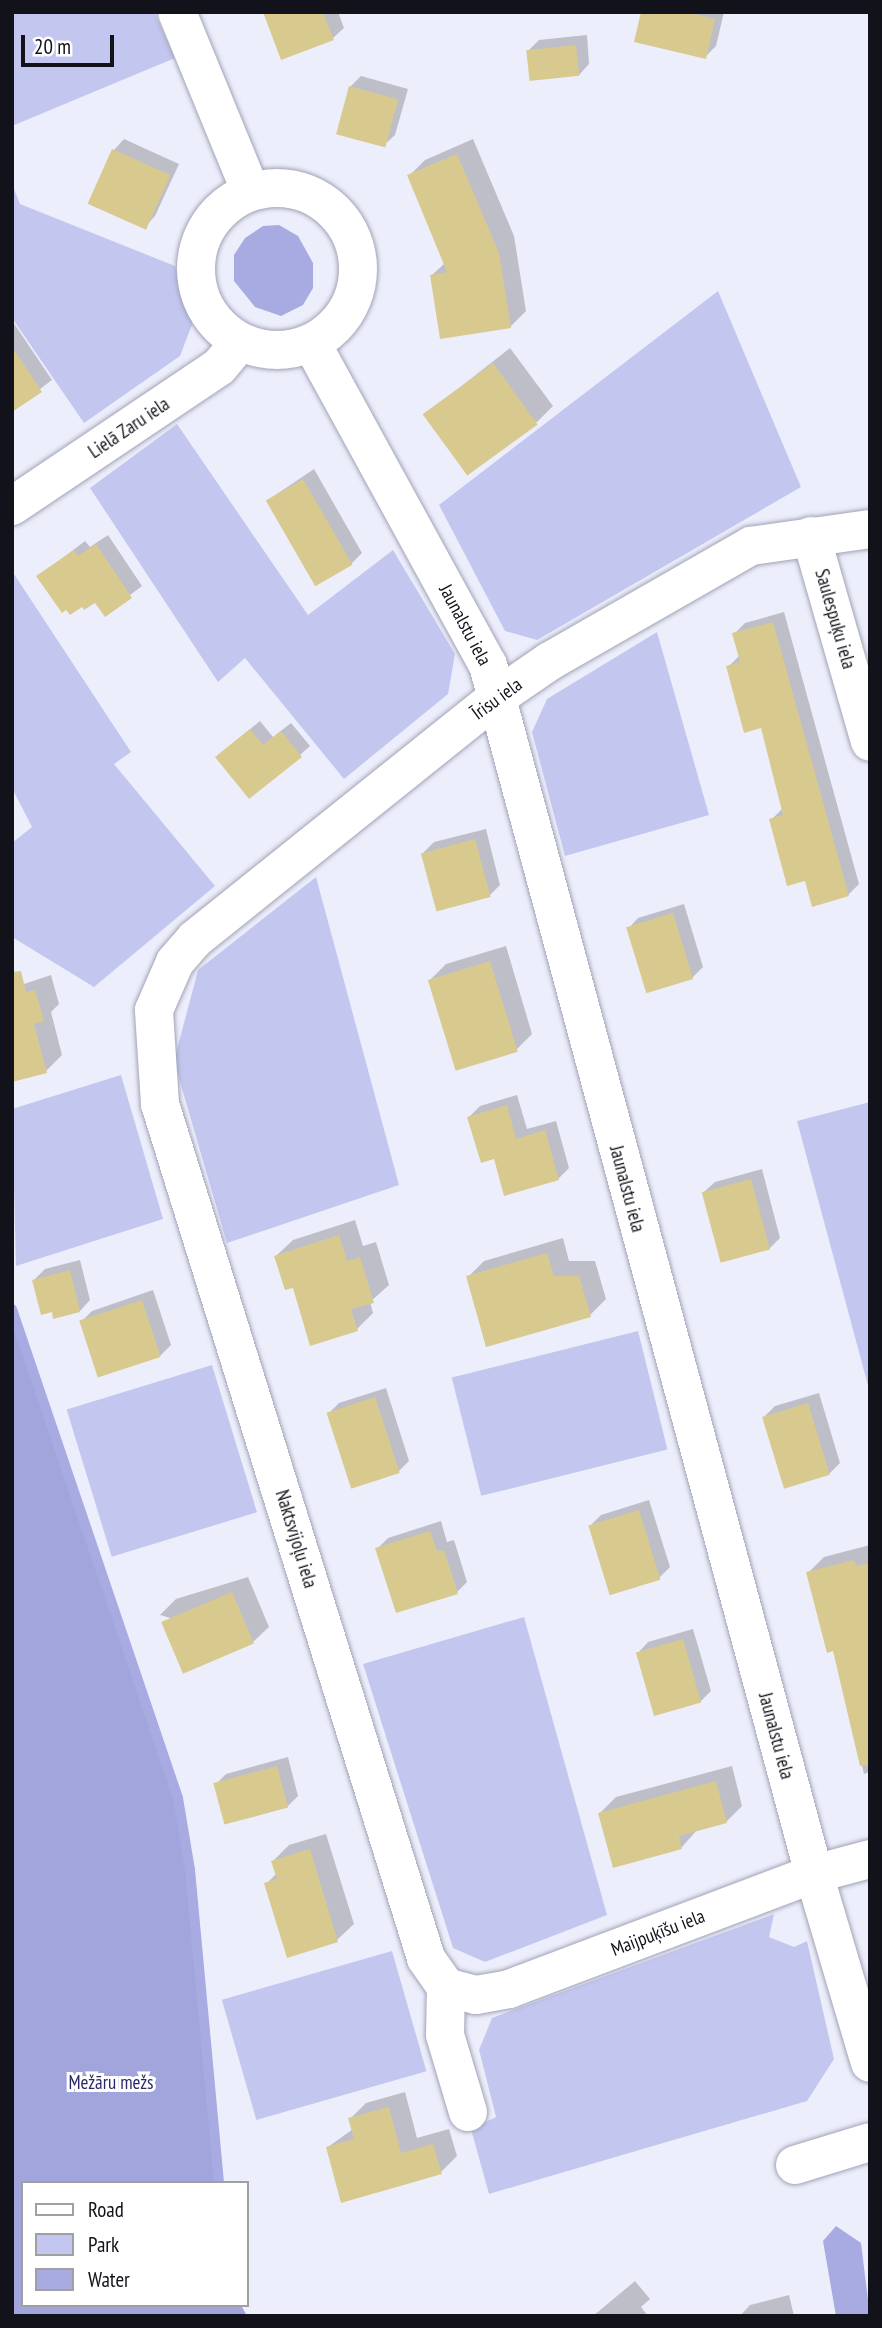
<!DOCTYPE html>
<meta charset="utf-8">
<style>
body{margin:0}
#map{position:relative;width:882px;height:2328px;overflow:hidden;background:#edeefb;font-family:"PT Sans Narrow",sans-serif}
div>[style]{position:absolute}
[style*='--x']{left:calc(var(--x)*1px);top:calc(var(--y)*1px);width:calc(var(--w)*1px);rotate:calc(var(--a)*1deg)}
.green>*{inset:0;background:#c3c7f0;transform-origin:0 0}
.forest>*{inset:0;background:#a2a5dc}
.water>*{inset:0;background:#a7abe2}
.shadow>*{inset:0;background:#0003}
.stream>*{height:10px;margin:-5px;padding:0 5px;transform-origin:5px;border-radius:5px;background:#a7abe2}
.building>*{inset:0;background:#d8ca8f;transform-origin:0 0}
.roads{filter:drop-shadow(0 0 2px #a1a3b7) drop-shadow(0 0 2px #a1a3b7)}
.minor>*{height:38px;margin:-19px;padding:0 19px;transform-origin:19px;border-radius:19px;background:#fff}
.minor>.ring{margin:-19px;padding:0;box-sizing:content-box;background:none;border:38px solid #fff;border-radius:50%}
span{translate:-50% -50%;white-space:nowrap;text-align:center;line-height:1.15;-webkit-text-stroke:6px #fff;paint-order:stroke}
.street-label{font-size:19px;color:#12121a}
.park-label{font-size:19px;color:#2c2868}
.frame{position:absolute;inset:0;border:14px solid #12121a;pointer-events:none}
.legend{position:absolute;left:21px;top:2181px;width:228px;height:126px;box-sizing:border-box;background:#fff;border:2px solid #a0a0a3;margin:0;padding:9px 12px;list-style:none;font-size:21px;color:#12121a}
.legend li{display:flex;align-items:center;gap:14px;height:35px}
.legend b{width:35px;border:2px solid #a0a0a3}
.scale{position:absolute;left:21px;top:35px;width:93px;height:32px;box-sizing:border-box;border:4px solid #12121a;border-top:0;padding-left:9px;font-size:21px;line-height:24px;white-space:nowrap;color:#12121a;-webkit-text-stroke:5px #fff;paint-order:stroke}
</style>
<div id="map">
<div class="green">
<div style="clip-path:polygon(12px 12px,154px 12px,175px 58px,12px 126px)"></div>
<div style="clip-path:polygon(12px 184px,20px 204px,175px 266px,193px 322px,180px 356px,84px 423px,12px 318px)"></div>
<div style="clip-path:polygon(718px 291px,801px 487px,537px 640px,505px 631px,439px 505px)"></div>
<div style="clip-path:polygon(177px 424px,308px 615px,393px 550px,455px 654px,448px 694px,344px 779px,245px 658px,218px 682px,90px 488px)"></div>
<div style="clip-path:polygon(12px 571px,131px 752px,114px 764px,215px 886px,94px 987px,12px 937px,12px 843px,32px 827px,12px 788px)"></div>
<div style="clip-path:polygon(657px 632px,709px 815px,565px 856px,532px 732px,547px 699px)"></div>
<div style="clip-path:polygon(316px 877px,399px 1185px,227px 1243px,174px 1061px,198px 970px)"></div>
<div style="clip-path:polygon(121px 1075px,163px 1219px,16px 1266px,12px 1109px)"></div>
<div style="clip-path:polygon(870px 1102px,870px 1393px,797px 1121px)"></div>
<div style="left:638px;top:1331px;width:122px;height:192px;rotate:76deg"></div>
<div style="left:212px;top:1365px;width:154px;height:152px;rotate:73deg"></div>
<div style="clip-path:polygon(524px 1617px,607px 1915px,485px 1962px,453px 1948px,363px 1664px)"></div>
<div style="clip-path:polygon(774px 1914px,769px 1937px,794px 1947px,807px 1941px,834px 2059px,807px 2101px,489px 2194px,471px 2129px,496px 2117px,479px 2050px,492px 2018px)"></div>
<div style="left:392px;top:1951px;width:125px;height:177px;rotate:74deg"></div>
</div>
<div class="forest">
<div style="clip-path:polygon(12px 1309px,178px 1798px,190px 1870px,219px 2183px,23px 2183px,23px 2305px,241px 2305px,247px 2316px,12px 2316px)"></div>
</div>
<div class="water">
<div style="clip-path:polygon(279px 225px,298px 236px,313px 263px,313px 288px,303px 305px,281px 316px,255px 307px,234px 281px,234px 255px,245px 238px,263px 226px)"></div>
<div style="clip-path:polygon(836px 2226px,861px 2243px,870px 2316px,836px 2316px,823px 2241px)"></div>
</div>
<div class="shadow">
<div style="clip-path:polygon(264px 12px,338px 12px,344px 28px,333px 38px)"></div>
<div style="clip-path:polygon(643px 12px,724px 12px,716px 46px,705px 57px)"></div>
<div style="clip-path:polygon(587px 35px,589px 64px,579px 75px,528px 51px,539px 40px)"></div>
<div style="clip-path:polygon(361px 76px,408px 89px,395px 135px,384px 145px,350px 87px)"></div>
<div style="clip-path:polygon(124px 139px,179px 164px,155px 216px,145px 227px,114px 150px)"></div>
<div style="clip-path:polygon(473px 139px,514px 236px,526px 311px,510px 327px,432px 275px,445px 263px,409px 176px,425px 160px)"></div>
<div style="clip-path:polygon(13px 322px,52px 380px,12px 410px,12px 323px)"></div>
<div style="clip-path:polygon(510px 348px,553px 406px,537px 422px,426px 414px)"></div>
<div style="clip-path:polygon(314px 469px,362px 553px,351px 564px,268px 500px)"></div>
<div style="clip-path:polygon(108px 535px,142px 586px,105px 614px,96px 600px,39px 576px,85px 541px,90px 547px)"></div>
<div style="clip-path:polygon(784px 612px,859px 884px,848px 895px,806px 879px,771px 820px,782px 809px,762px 726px,728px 667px,739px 656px,734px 634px,745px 623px)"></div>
<div style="clip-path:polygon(260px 721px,273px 737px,291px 723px,310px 746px,300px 755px,227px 748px)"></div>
<div style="clip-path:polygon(486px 829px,500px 885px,489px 896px,423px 853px,434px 842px)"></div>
<div style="clip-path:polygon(684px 904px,703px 967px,692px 978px,628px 929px,638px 918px)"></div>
<div style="clip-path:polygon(506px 946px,532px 1034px,516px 1050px,430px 980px,446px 964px)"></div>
<div style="clip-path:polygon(51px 975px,59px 1004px,51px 1012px,62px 1055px,46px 1071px,12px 988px)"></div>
<div style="clip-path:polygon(517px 1095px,527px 1129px,556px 1121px,569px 1168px,558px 1179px,495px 1157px,469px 1117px,480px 1106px)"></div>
<div style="clip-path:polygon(762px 1169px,780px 1238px,769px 1249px,704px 1192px,715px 1182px)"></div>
<div style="clip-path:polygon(355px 1220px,363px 1246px,376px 1242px,389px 1285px,370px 1302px,373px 1313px,357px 1329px,294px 1286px,276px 1256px,293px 1240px)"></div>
<div style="clip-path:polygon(563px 1238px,569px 1261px,595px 1261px,606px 1299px,590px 1315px,468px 1277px,484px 1261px)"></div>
<div style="clip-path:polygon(80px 1260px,90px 1300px,80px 1311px,53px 1310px,34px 1280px,45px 1269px)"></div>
<div style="clip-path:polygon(153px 1290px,171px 1345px,160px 1356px,81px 1322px,92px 1311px)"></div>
<div style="clip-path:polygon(386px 1388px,409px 1461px,398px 1472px,329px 1413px,339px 1403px)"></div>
<div style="clip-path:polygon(819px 1393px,840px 1463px,829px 1474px,764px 1417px,775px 1406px)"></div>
<div style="clip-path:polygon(649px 1500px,670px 1567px,659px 1578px,590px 1526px,601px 1515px)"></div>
<div style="clip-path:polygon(441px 1521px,447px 1542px,454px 1540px,467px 1582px,457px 1592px,377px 1549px,388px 1538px)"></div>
<div style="clip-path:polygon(870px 1545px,870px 1772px,864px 1774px,834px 1649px,808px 1573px,824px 1557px)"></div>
<div style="clip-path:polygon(248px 1577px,269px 1627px,253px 1642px,160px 1615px,176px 1599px)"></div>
<div style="clip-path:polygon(693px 1629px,711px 1691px,700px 1702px,638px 1653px,648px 1642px)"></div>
<div style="clip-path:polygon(288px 1757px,298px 1796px,288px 1806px,215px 1785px,226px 1774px)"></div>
<div style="clip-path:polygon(732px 1766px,742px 1806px,726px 1822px,697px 1830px,681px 1848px,600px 1813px,616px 1797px)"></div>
<div style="clip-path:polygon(326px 1834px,354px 1924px,337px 1940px,266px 1884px,277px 1873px,273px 1861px,289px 1845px)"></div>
<div style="clip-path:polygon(405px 2092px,417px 2138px,449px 2129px,457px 2156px,441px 2172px,328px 2147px,353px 2129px,350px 2119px,366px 2103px)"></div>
<div style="clip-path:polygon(635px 2281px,650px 2299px,641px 2307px,648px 2316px,593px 2316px)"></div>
<div style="clip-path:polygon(789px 2295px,794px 2316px,740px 2316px,750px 2305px)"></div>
</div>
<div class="stream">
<div style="--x:12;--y:1309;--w:516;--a:71.25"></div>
<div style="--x:178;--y:1798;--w:73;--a:80.5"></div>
<div style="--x:190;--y:1870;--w:314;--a:84.7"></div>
</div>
<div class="building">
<div style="clip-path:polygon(263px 12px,323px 12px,334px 40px,281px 60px)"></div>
<div style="clip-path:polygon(641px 12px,686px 12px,715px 19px,706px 59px,634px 42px)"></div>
<div style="left:576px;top:45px;width:31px;height:50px;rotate:84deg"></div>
<div style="left:349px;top:86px;width:51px;height:50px;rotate:15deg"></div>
<div style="left:112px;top:149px;width:64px;height:60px;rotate:24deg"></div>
<div style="clip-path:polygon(457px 154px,499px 253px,511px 328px,440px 339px,430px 275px,447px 272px,407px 175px)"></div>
<div style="clip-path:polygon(12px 347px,42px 392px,12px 412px)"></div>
<div style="left:493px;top:363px;width:76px;height:87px;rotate:54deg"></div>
<div style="left:303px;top:479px;width:99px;height:43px;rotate:60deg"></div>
<div style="clip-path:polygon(96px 544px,132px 598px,105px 617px,95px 603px,84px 610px,82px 607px,70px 615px,66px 610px,62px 613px,36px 576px,74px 550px,78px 556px)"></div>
<div style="clip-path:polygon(773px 622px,849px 896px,812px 907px,805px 881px,787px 886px,769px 819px,783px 815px,761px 728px,744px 733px,726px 666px,740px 662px,732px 633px)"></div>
<div style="clip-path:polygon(250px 729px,263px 745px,281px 731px,302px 757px,249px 799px,215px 757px)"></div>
<div style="left:475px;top:839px;width:60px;height:56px;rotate:75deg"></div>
<div style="left:673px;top:913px;width:69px;height:49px;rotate:73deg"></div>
<div style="left:490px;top:961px;width:95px;height:65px;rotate:73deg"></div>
<div style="clip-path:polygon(21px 971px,26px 992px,35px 990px,44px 1021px,34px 1024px,47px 1073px,12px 1082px,12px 972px)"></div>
<div style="clip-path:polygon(507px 1105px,516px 1139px,545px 1130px,559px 1180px,504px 1196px,494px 1159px,481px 1163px,467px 1117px)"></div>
<div style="left:751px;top:1179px;width:73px;height:51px;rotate:75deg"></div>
<div style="clip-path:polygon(339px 1235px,347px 1261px,360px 1257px,374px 1303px,351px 1309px,358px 1331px,310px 1346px,293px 1288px,285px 1290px,274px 1256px)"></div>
<div style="clip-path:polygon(547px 1253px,554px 1276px,579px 1276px,591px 1317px,486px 1347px,466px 1276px)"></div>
<div style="clip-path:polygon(70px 1270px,80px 1312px,53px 1319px,52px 1312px,41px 1315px,32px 1280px)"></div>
<div style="left:142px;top:1300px;width:60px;height:66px;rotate:72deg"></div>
<div style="left:375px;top:1397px;width:80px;height:51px;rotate:72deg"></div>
<div style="left:808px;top:1403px;width:75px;height:48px;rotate:73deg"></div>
<div style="left:639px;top:1510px;width:73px;height:53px;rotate:73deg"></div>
<div style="clip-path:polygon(430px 1531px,437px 1551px,444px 1550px,458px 1594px,396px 1613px,375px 1548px)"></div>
<div style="clip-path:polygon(854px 1560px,856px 1566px,870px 1563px,870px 1765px,860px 1766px,833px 1651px,827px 1653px,806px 1572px)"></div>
<div style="left:232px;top:1592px;width:56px;height:77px;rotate:67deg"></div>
<div style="left:683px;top:1639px;width:66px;height:49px;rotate:74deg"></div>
<div style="left:277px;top:1766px;width:43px;height:66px;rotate:75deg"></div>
<div style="clip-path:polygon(716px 1781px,727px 1823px,679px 1836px,682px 1849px,613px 1868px,598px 1813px)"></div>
<div style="clip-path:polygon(310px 1849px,338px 1942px,287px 1958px,264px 1883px,277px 1879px,271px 1861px)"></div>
<div style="clip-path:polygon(389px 2107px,401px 2153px,433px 2144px,442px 2174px,341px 2203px,326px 2147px,354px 2139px,348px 2118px)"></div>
</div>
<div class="roads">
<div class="minor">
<div style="--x:177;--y:12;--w:192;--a:67.7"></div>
<div class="ring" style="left:196px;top:188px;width:124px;height:124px"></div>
<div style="--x:312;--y:344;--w:366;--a:61.3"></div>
<div style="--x:488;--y:665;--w:1252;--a:74.91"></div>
<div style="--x:814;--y:1874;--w:197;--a:73.5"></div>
<div style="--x:12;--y:506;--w:249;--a:-33.9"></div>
<div style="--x:219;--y:367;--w:31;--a:-50"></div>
<div style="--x:811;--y:536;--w:214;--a:74"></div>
<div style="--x:446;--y:1987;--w:31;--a:15"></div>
<div style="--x:476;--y:1995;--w:34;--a:-10"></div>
<div style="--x:509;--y:1989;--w:326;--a:-20.7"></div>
<div style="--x:814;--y:1874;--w:58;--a:-15"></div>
<div style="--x:468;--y:2112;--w:80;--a:-106.6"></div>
<div style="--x:445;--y:2035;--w:48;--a:-88.8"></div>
<div style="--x:446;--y:1987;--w:35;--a:-125"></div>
<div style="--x:426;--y:1958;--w:894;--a:-107.3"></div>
<div style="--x:160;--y:1104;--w:94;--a:-93.7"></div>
<div style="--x:154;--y:1010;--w:52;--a:-66.4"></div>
<div style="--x:175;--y:962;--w:30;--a:-49"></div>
<div style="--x:195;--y:939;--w:386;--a:-38.7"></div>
<div style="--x:496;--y:698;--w:65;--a:-34.4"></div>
<div style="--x:550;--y:661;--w:232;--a:-29.8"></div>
<div style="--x:751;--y:546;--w:120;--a:-8.1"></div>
<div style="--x:795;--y:2165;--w:78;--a:-17"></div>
</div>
</div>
<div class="street-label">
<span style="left:129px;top:428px;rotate:-34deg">Lielā Zaru iela</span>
<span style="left:835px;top:619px;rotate:74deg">Saulespuķu iela</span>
<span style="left:465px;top:625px;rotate:62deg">Jaunalstu iela</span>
<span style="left:497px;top:699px;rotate:-36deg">Īrisu iela</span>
<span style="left:627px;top:1189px;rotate:75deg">Jaunalstu iela</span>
<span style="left:296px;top:1539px;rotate:73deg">Naktsvijoļu iela</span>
<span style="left:776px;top:1736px;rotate:75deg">Jaunalstu iela</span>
<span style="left:658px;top:1933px;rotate:-21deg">Maijpuķīšu iela</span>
</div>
<div class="park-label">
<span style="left:111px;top:2083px">Mežāru mežs</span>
</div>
<div class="frame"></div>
<ul class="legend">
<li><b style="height:9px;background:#fff"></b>Road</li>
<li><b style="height:19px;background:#c3c7f0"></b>Park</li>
<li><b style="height:19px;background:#a7abe2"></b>Water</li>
</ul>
<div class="scale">20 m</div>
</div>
